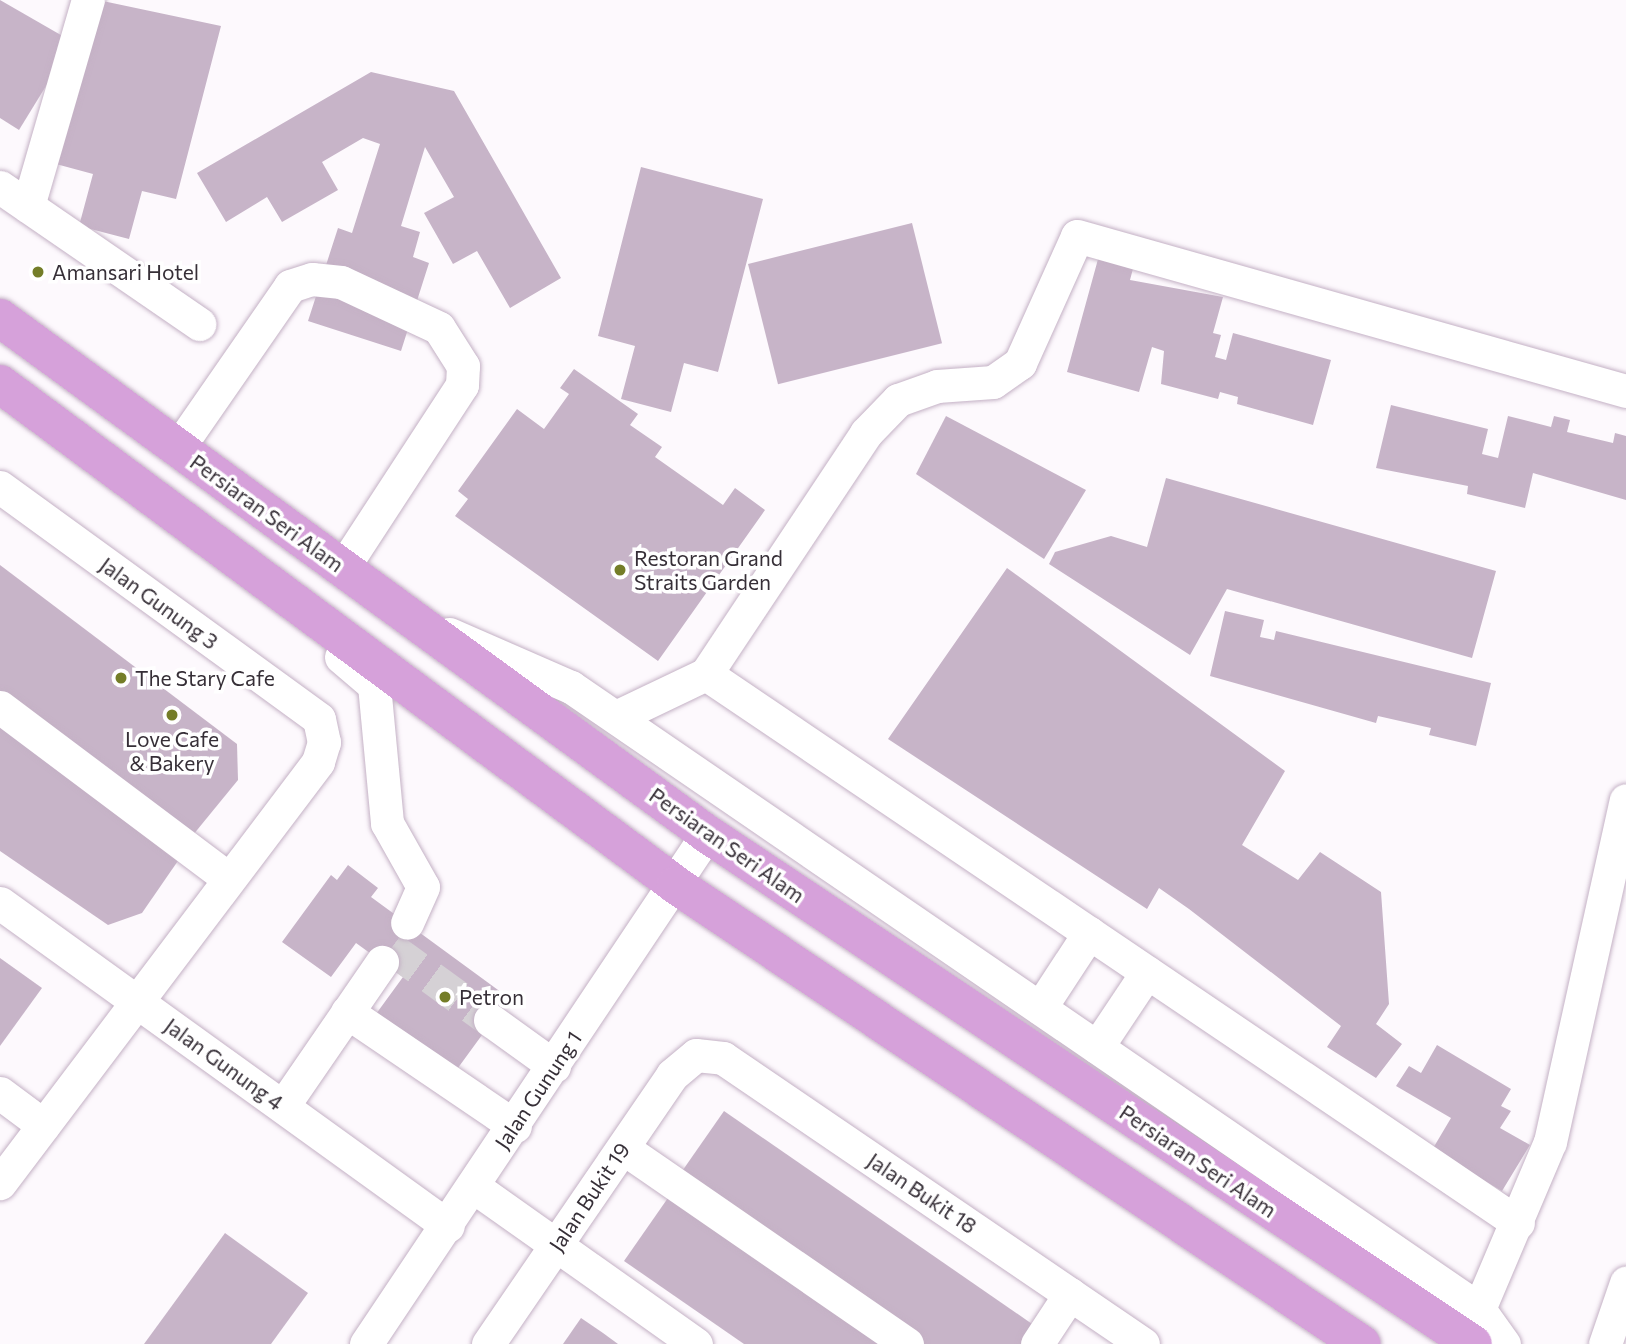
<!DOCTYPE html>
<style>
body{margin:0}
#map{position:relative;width:1626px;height:1344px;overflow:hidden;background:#fdf9fd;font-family:Commissioner,sans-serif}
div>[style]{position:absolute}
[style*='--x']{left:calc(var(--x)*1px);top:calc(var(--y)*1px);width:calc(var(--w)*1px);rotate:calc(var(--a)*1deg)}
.building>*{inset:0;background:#c7b4c8;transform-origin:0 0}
.minor-tunnel>*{height:33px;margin-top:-16.5px;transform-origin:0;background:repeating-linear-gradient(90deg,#d5d1d5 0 33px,transparent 0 50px)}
.roads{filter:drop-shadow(0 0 2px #c4b1c5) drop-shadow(0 0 2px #c4b1c5)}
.minor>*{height:33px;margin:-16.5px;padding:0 16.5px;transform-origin:16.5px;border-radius:16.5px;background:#fff}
.major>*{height:38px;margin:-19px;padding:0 19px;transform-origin:19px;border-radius:19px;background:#d6a1da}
.dots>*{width:19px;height:19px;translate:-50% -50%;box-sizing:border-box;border:4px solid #fff;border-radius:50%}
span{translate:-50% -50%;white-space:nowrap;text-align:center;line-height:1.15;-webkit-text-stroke:7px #fff;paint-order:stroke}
.poi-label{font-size:21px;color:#362f37}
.left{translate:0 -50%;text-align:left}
.street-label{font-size:21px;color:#362f37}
</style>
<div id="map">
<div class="building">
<div style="clip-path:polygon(0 0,73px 42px,19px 130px,0 118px)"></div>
<div style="clip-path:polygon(98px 0,221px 26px,176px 199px,142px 191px,129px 239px,79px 226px,93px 174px,56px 164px)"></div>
<div style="clip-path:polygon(371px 72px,454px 91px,561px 278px,510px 308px,477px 251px,453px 264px,424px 213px,454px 197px,425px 147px,401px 226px,420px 232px,413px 257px,429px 263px,401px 351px,308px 321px,338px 228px,352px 233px,380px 144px,363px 138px,322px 162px,338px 190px,282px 222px,267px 197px,226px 222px,197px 173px)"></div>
<div style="clip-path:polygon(641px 167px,763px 199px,718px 372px,684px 363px,671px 412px,621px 399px,635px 346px,598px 336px)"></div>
<div style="left:912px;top:223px;width:124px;height:169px;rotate:76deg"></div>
<div style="clip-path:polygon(1103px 241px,1138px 250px,1130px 280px,1223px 297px,1213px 333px,1221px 335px,1215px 357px,1226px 360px,1233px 333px,1331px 360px,1313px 425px,1237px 404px,1238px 397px,1220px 392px,1218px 399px,1161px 384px,1164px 351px,1152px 347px,1139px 392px,1067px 372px)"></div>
<div style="clip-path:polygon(574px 369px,638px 414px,630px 425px,662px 447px,655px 457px,723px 505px,735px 488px,765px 510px,658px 661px,455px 516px,468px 499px,458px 491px,517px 409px,544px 429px,569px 394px,560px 388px)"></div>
<div style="clip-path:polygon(1391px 405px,1488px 429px,1482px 454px,1498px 458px,1508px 416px,1551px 427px,1554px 416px,1570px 420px,1567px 432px,1613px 443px,1615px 433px,1626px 436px,1626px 500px,1533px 473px,1525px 508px,1467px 494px,1468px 486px,1376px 468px)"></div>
<div style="clip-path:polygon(946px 416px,1086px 490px,1044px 559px,916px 474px)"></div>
<div style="clip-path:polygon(1166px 478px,1496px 571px,1472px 658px,1227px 589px,1190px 655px,1049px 564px,1055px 552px,1111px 536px,1147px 547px)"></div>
<div style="clip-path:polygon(0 565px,237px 744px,238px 780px,193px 835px,0 693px)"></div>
<div style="clip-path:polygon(1007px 568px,1285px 771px,1242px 845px,1298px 880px,1320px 852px,1381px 892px,1389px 1004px,1376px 1024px,1402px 1044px,1376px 1078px,1327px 1047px,1341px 1026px,1189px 909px,1159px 888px,1147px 909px,888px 739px)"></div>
<div style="clip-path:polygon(1225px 611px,1264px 620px,1260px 637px,1274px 640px,1276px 631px,1491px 683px,1476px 746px,1429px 735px,1431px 728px,1378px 716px,1376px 723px,1210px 676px)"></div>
<div style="clip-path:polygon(0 724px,182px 855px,142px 913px,108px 925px,0 851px)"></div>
<div style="clip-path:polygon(348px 865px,378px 888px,371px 897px,509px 998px,455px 1072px,376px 1014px,403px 977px,356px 943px,331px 977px,282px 942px,331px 875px,337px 880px)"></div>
<div style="clip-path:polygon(0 958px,42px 988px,0 1046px)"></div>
<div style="clip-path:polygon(1437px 1045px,1511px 1089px,1501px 1106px,1511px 1111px,1500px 1128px,1530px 1145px,1502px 1191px,1432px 1150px,1451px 1118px,1396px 1086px,1409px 1066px,1421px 1073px)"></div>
<div style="clip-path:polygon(724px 1111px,1035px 1326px,1022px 1344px,920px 1344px,678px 1177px)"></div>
<div style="clip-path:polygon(670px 1195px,884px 1344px,744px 1344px,624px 1261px)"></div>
<div style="clip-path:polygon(225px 1233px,308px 1293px,271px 1344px,144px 1344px)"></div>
<div style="clip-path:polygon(581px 1318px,603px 1333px,618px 1344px,563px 1344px)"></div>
</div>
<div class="minor-tunnel">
<div style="--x:391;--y:948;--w:122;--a:36"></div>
</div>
<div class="roads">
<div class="minor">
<div style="--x:0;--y:187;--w:242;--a:34.5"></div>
<div style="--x:28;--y:206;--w:215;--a:-73.8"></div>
<div style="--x:178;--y:448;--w:197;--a:-55.3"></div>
<div style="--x:290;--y:286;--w:23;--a:-18"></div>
<div style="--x:312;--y:279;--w:29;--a:6"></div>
<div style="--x:341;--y:282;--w:108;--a:25.1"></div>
<div style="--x:439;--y:328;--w:45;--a:57.7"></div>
<div style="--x:463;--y:366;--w:19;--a:93"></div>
<div style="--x:462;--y:385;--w:220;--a:123.1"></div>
<div style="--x:0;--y:487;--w:394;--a:36"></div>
<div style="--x:319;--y:719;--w:24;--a:78"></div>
<div style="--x:324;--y:742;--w:21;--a:107"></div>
<div style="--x:318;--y:762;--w:528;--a:127.07"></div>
<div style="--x:449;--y:634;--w:133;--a:23.5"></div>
<div style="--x:571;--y:687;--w:1101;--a:34.41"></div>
<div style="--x:1479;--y:1309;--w:43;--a:54.5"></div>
<div style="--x:341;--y:657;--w:43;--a:40.3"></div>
<div style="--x:374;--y:685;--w:139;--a:84.6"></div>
<div style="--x:387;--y:823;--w:73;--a:60.6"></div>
<div style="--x:423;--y:887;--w:39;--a:114"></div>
<div style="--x:706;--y:674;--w:980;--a:34.06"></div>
<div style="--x:0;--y:707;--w:285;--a:36.9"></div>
<div style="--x:616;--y:717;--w:100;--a:-25.5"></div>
<div style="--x:706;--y:674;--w:289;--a:-56.4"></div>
<div style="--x:866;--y:433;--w:46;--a:-45.9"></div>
<div style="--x:898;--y:400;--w:41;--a:-19.7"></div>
<div style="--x:937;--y:386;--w:56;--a:-4.1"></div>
<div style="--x:993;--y:382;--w:33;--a:-35"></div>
<div style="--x:1020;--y:363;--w:139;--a:-65.8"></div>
<div style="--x:1077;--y:236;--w:570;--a:15.77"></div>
<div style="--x:0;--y:903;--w:552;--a:35.79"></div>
<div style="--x:1040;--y:1008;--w:90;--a:-56.8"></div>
<div style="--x:347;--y:1012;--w:203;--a:34.2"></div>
<div style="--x:490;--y:1020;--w:79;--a:35.7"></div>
<div style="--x:1097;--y:1047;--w:90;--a:-56.3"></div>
<div style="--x:0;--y:1093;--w:54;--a:36.7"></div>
<div style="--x:283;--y:1106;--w:175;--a:-55.5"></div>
<div style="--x:623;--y:1148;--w:345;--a:34.6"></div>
<div style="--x:474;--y:1187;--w:272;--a:35.3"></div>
<div style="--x:1479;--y:1309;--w:181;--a:-67"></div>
<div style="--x:1550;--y:1142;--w:350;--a:-77.5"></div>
<div style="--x:366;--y:1344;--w:613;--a:-56.23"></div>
<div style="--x:488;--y:1344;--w:326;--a:-55.6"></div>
<div style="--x:672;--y:1075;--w:31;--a:-40"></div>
<div style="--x:696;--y:1055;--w:27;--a:6"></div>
<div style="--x:723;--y:1058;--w:508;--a:34.25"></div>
<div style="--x:1037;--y:1344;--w:60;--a:-56.6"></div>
<div style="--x:1605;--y:1344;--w:65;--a:-71"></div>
</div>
<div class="major">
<div style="--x:0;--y:318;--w:875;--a:36.12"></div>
<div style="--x:707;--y:834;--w:920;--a:33.66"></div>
<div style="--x:0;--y:384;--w:841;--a:36.54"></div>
<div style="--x:676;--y:885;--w:825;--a:33.82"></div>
</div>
</div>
<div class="dots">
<div style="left:38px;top:272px;background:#747d28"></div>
<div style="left:620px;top:570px;background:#747d28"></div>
<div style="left:121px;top:678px;background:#747d28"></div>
<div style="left:172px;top:715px;background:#747d28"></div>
<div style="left:445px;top:997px;background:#747d28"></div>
</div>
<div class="poi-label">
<span class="left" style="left:52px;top:272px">Amansari Hotel</span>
<span class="left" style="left:634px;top:570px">Restoran Grand<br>Straits Garden</span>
<span class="left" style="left:135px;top:678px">The Stary Cafe</span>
<span style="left:172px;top:751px">Love Cafe<br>&amp; Bakery</span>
<span class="left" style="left:459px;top:997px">Petron</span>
</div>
<div class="street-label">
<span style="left:267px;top:513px;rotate:36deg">Persiaran Seri Alam</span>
<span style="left:159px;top:603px;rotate:36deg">Jalan Gunung 3</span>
<span style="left:727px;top:845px;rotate:35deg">Persiaran Seri Alam</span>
<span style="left:224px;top:1064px;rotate:36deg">Jalan Gunung 4</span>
<span style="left:538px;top:1090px;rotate:-56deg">Jalan Gunung 1</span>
<span style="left:1198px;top:1161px;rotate:34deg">Persiaran Seri Alam</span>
<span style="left:922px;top:1193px;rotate:34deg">Jalan Bukit 18</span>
<span style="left:589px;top:1197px;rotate:-56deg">Jalan Bukit 19</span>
</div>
</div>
